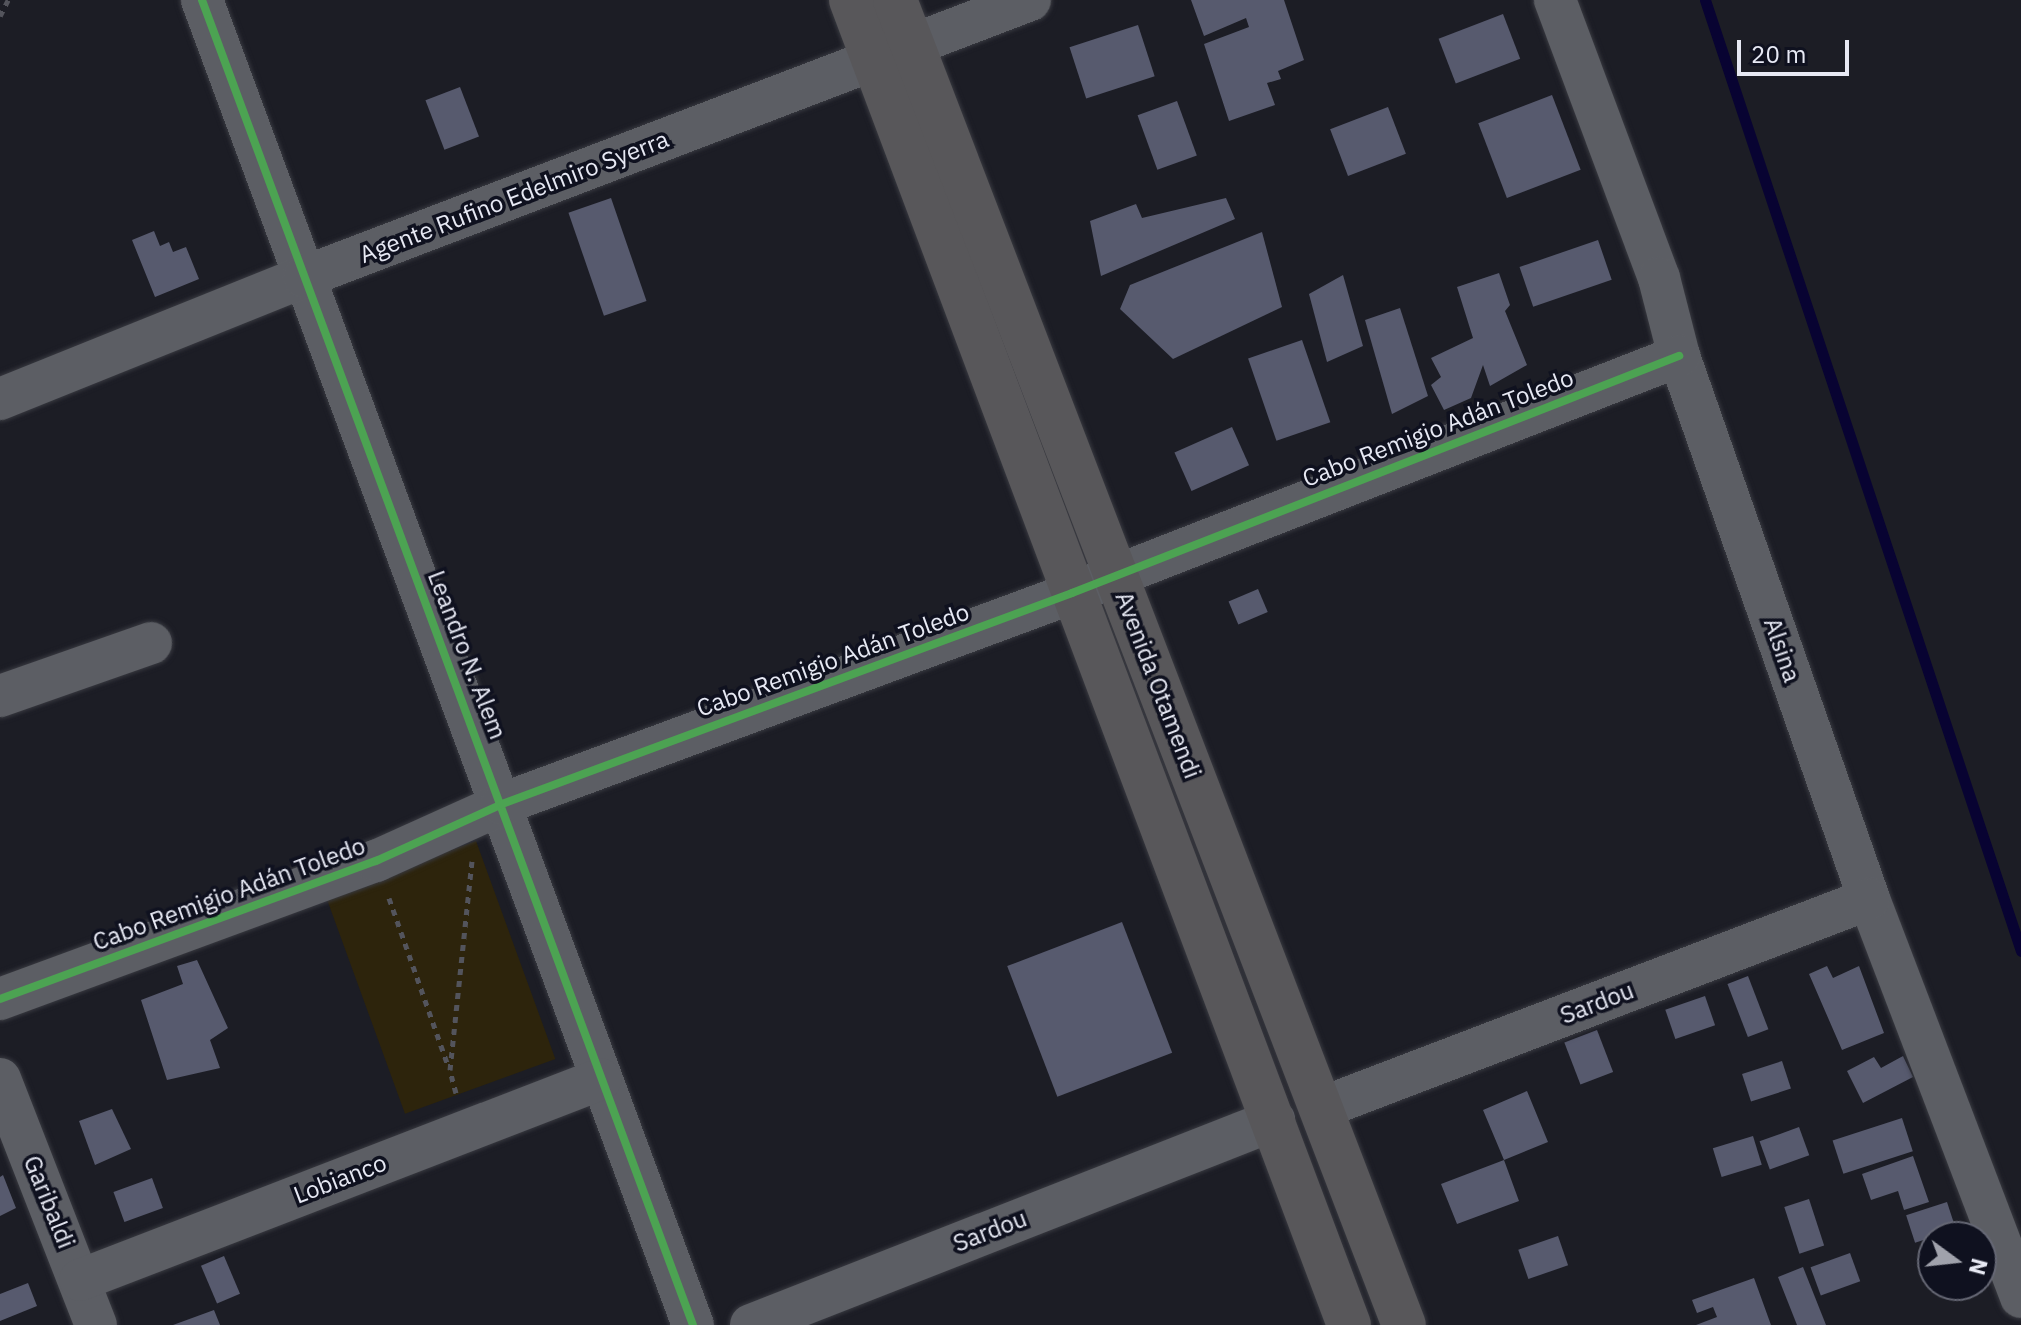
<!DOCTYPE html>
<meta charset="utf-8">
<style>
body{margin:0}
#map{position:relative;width:2021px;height:1325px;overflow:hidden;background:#1c1d25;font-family:"IBM Plex Sans",sans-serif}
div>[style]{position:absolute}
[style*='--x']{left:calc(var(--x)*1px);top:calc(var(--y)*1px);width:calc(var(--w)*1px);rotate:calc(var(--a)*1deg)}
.green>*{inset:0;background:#2d240c;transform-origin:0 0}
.stream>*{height:11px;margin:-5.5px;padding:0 5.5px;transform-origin:5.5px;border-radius:5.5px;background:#080332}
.building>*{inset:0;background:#575a6e;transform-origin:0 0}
.path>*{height:5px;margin-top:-2.5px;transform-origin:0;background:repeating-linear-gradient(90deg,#53545c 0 6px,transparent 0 12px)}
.roads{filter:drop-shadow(0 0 2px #383940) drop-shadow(0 0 2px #383940)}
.street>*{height:42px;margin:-21px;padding:0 21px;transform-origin:21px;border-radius:21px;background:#5c5e64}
.secondary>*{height:44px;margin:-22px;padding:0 22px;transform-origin:22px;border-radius:22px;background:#58575a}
.cycleway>*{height:8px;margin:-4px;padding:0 4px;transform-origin:4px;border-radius:4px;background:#4ca352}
span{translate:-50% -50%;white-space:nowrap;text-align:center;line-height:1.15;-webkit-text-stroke:7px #0f111f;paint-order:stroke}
.street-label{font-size:24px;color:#e7e9f4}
.north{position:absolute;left:1917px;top:1221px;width:80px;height:80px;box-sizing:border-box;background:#0f111f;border:2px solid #656774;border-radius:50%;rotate:105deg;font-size:22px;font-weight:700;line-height:32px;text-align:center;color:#e7e9f4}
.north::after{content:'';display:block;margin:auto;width:28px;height:36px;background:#a0a2ac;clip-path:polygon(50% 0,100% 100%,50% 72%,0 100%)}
.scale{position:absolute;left:1737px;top:40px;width:112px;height:36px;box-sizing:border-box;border:4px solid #e7e9f4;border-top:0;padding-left:10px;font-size:24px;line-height:28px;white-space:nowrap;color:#e7e9f4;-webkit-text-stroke:6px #0f111f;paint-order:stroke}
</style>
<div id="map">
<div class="green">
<div style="left:476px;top:841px;width:232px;height:160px;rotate:70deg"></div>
</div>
<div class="stream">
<div style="--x:1705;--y:0;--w:1002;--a:71.62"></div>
</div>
<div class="building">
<div style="clip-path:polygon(1191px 0,1284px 0,1304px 60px,1278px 71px,1281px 79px,1267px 83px,1275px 105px,1229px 121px,1204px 44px,1249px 27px,1246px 18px,1204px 36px)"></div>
<div style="left:1503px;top:14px;width:48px;height:69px;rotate:69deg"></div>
<div style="left:1138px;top:25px;width:54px;height:72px;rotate:72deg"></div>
<div style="left:460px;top:87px;width:53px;height:37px;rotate:69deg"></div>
<div style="left:1552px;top:95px;width:80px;height:79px;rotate:69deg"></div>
<div style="left:1177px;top:101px;width:58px;height:42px;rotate:70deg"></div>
<div style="left:1388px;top:107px;width:50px;height:62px;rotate:69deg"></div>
<div style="left:611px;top:198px;width:109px;height:45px;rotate:71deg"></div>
<div style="clip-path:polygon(1226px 198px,1235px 219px,1101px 276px,1090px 221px,1136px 204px,1142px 218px)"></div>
<div style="clip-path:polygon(154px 231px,160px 246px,169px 242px,173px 252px,186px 247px,199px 279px,155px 297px,132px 240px)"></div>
<div style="clip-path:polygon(1262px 232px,1282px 307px,1173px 359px,1120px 309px,1130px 285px)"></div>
<div style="left:1598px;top:240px;width:42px;height:83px;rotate:71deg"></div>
<div style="clip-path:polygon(1499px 273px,1510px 305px,1505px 311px,1527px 365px,1490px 386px,1483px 365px,1471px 398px,1444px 410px,1431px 385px,1441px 377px,1431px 358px,1473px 338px,1457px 287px)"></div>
<div style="clip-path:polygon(1343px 275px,1363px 346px,1327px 362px,1309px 294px)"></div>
<div style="clip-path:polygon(1400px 308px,1428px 396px,1392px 414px,1365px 320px)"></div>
<div style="left:1302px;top:340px;width:87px;height:57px;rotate:71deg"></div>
<div style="left:1232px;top:427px;width:42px;height:63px;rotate:66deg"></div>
<div style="left:1258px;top:589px;width:25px;height:32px;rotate:67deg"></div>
<div style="left:1122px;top:922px;width:140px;height:123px;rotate:69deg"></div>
<div style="clip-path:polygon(197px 960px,228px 1028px,210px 1040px,220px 1068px,167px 1080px,141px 1000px,183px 984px,177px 966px)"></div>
<div style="clip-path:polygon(1827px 966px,1833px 978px,1859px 966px,1884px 1033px,1842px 1050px,1809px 974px)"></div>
<div style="left:1748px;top:976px;width:57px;height:22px;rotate:69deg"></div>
<div style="left:1705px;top:996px;width:31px;height:42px;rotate:71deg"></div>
<div style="left:1597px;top:1030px;width:45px;height:35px;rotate:69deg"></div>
<div style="clip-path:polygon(1903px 1056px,1913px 1077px,1863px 1103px,1847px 1071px,1874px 1057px,1881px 1068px)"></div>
<div style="left:1782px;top:1061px;width:29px;height:42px;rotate:72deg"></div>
<div style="clip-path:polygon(1527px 1091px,1548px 1142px,1504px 1160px,1519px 1201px,1457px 1224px,1441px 1184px,1504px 1160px,1483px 1110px)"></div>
<div style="clip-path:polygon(112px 1109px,131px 1149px,95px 1165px,79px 1121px)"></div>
<div style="left:1902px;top:1118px;width:35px;height:73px;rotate:72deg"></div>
<div style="left:1799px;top:1127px;width:30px;height:42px;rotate:70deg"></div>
<div style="left:1753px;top:1136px;width:30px;height:42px;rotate:73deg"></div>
<div style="clip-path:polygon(1913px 1156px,1929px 1202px,1904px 1210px,1898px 1191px,1871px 1200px,1862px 1174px)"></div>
<div style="clip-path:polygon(3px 1175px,16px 1208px,0 1216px,0 1177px)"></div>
<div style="left:152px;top:1178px;width:32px;height:41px;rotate:70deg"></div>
<div style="left:1809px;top:1199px;width:49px;height:26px;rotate:72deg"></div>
<div style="left:1947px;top:1202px;width:29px;height:43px;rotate:72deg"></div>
<div style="left:1558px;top:1236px;width:31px;height:42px;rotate:71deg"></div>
<div style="left:1850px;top:1253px;width:30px;height:42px;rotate:70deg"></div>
<div style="left:224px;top:1256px;width:41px;height:25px;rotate:67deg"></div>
<div style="clip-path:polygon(1803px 1267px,1826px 1325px,1797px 1325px,1778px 1277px)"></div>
<div style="clip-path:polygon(1754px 1278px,1771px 1325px,1696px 1325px,1717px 1317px,1713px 1307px,1697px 1313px,1692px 1300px)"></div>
<div style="clip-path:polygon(28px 1283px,37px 1306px,0 1321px,0 1294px)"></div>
<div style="clip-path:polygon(214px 1310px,220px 1325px,173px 1325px)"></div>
</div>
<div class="path">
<div style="--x:0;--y:16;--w:18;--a:-63"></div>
<div style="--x:389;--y:898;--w:178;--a:70.6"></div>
<div style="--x:456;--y:1093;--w:24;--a:-105"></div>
<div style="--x:450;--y:1070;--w:210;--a:-84"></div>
</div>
<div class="roads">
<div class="street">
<div style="--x:202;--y:0;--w:1413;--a:69.67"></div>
<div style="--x:1555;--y:0;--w:297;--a:69.5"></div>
<div style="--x:1659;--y:278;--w:81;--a:75.6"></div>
<div style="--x:1679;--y:356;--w:575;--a:70.71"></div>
<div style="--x:1869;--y:899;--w:426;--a:69.1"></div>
<div style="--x:0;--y:399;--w:328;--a:-21.9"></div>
<div style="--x:304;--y:277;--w:777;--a:-20.88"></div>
<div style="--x:0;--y:696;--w:160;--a:-19.3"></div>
<div style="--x:0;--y:999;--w:401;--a:-20.2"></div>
<div style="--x:376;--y:861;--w:138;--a:-24.3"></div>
<div style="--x:502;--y:804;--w:608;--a:-20.31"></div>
<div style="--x:1072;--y:593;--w:652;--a:-21.33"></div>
<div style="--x:0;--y:1079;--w:264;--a:68.7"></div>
<div style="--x:1324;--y:1107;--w:583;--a:-20.89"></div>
<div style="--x:80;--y:1280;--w:558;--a:-21.1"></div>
<div style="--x:751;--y:1325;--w:562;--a:-21.4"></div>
</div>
<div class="secondary">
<div style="--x:851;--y:0;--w:1415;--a:69.4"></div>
<div style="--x:895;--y:0;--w:1419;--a:68.99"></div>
</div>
</div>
<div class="cycleway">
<div style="--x:202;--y:0;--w:1413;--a:69.67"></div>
<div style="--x:0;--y:999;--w:401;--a:-20.2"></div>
<div style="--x:376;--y:861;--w:138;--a:-24.3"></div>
<div style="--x:502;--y:804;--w:608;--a:-20.31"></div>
<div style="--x:1072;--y:593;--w:652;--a:-21.33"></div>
</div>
<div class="street-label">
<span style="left:514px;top:197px;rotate:-21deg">Agente Rufino Edelmiro Syerra</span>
<span style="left:1438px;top:428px;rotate:-21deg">Cabo Remigio Adán Toledo</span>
<span style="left:1782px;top:650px;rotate:71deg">Alsina</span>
<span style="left:467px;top:655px;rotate:69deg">Leandro N. Alem</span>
<span style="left:833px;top:660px;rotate:-20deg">Cabo Remigio Adán Toledo</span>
<span style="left:1158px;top:685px;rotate:69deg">Avenida Otamendi</span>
<span style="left:229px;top:894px;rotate:-20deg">Cabo Remigio Adán Toledo</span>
<span style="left:1597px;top:1003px;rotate:-21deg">Sardou</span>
<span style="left:340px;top:1179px;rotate:-21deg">Lobianco</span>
<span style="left:49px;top:1202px;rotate:68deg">Garibaldi</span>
<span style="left:990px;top:1231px;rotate:-21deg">Sardou</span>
</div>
<div class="north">N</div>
<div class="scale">20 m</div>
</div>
